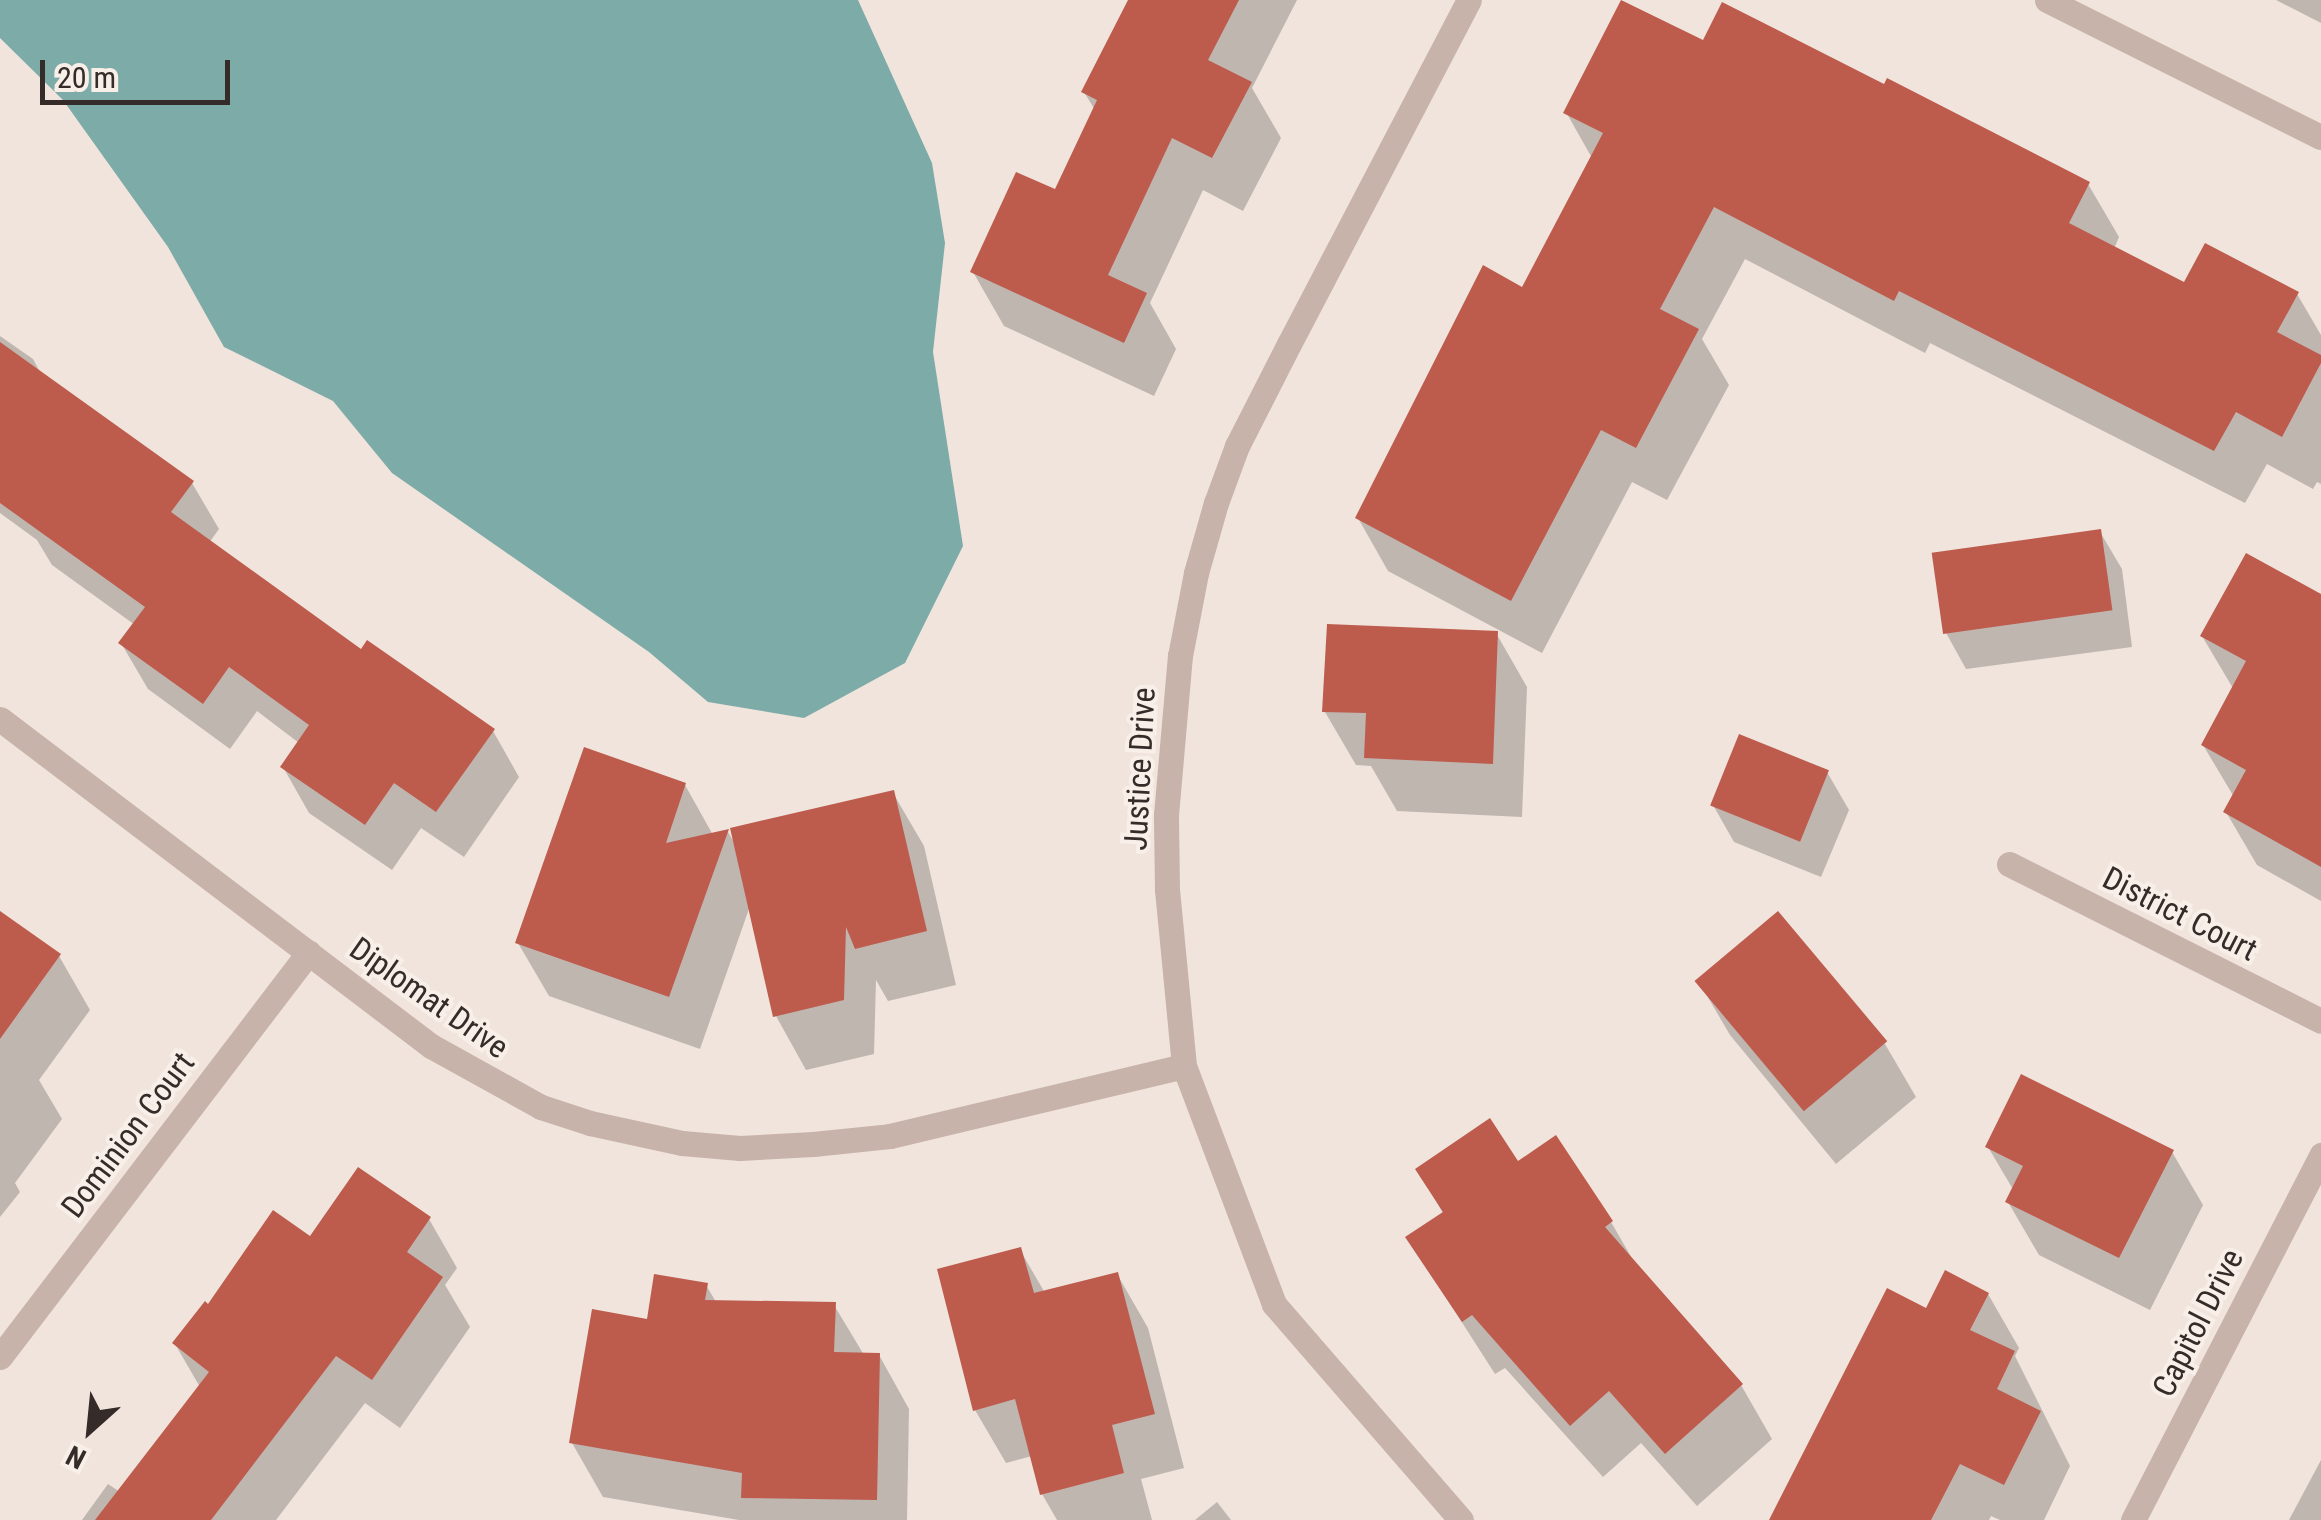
<!DOCTYPE html>
<style>
body{margin:0}
#map{position:relative;width:2321px;height:1520px;overflow:hidden;background:#f0e4dc;font-family:"Roboto Condensed",sans-serif}
div>[style]{position:absolute}
[style*='--x']{left:calc(var(--x)*1px);top:calc(var(--y)*1px);width:calc(var(--w)*1px);rotate:calc(var(--a)*1deg)}
.water>*{inset:0;background:#7daba8}
.shadow>*{inset:0;background:#0003}
.building>*{inset:0;background:#bd5b4d;transform-origin:0 0}
.minor>*{height:25px;margin:-12.5px;padding:0 12.5px;transform-origin:12.5px;border-radius:12.5px;background:#c7b3a9}
span{translate:-50% -50%;white-space:nowrap;text-align:center;line-height:1.15;-webkit-text-stroke:8px #f8efe8;paint-order:stroke}
.street-label{font-size:32px;color:#352b28}
.north{position:absolute;left:40px;top:1380px;width:100px;height:100px;-webkit-text-stroke:8px #f8efe8;paint-order:stroke;rotate:207deg;font-size:28px;font-weight:700;line-height:40px;text-align:center;color:#352b28}
.north::after{content:'';display:block;margin:auto;width:35px;height:45px;background:#352b28;clip-path:polygon(50% 0,100% 100%,50% 72%,0 100%)}
.scale{position:absolute;left:40px;top:60px;width:190px;height:45px;box-sizing:border-box;border:5px solid #352b28;border-top:0;padding-left:12px;font-size:30px;line-height:35px;white-space:nowrap;color:#352b28;-webkit-text-stroke:8px #f8efe8;paint-order:stroke}
</style>
<div id="map">
<div class="water">
<div style="clip-path:polygon(0 0,858px 0,932px 163px,945px 243px,933px 352px,963px 546px,905px 663px,804px 718px,708px 702px,649px 652px,392px 473px,333px 401px,224px 347px,168px 247px,63px 100px,0 38px)"></div>
</div>
<div class="shadow">
<div style="clip-path:polygon(1130px 0,1297px 0,1252px 88px,1281px 138px,1243px 211px,1203px 190px,1150px 303px,1176px 349px,1154px 396px,1004px 326px,973px 272px,1056px 193px,1095px 110px,1084px 92px)"></div>
<div style="clip-path:polygon(2276px 0,2321px 0,2321px 23px)"></div>
<div style="clip-path:polygon(1623px 1px,1704px 43px,1885px 87px,2088px 184px,2119px 237px,2114px 249px,2185px 285px,2297px 294px,2321px 335px,2321px 484px,2317px 482px,2313px 489px,2267px 464px,2245px 503px,1930px 343px,1925px 353px,1745px 259px,1702px 339px,1729px 385px,1667px 500px,1632px 482px,1542px 653px,1388px 571px,1358px 518px,1523px 291px,1592px 158px,1566px 112px)"></div>
<div style="clip-path:polygon(0 336px,33px 359px,41px 374px,192px 483px,219px 529px,209px 543px,361px 653px,493px 731px,519px 777px,464px 857px,421px 828px,392px 870px,309px 813px,283px 767px,299px 743px,257px 711px,230px 749px,148px 689px,121px 643px,135px 625px,52px 565px,37px 540px,0 513px)"></div>
<div style="clip-path:polygon(2100px 532px,2122px 569px,2132px 647px,1966px 669px,1945px 631px)"></div>
<div style="clip-path:polygon(2321px 597px,2321px 901px,2257px 865px,2226px 812px,2234px 797px,2203px 745px,2234px 690px,2202px 636px)"></div>
<div style="clip-path:polygon(1496px 633px,1527px 687px,1522px 817px,1397px 811px,1371px 766px,1356px 765px,1325px 712px)"></div>
<div style="clip-path:polygon(1827px 772px,1849px 810px,1821px 877px,1734px 842px,1713px 805px)"></div>
<div style="clip-path:polygon(685px 785px,713px 835px,728px 832px,735px 844px,893px 793px,924px 846px,956px 985px,888px 1001px,876px 980px,874px 1054px,806px 1070px,776px 1016px,750px 906px,700px 1049px,549px 996px,518px 943px)"></div>
<div style="clip-path:polygon(0 914px,59px 956px,90px 1010px,39px 1080px,62px 1119px,15px 1183px,20px 1192px,0 1217px)"></div>
<div style="clip-path:polygon(1778px 915px,1885px 1044px,1916px 1097px,1836px 1164px,1730px 1035px,1699px 982px)"></div>
<div style="clip-path:polygon(1988px 1147px,2172px 1152px,2203px 1205px,2150px 1310px,2039px 1255px,2008px 1202px,2014px 1191px)"></div>
<div style="clip-path:polygon(1518px 1164px,1611px 1222px,1637px 1267px,1741px 1385px,1772px 1439px,1697px 1506px,1641px 1443px,1603px 1477px,1505px 1368px,1495px 1374px,1408px 1238px,1444px 1215px,1418px 1170px)"></div>
<div style="clip-path:polygon(429px 1219px,457px 1268px,445px 1285px,470px 1327px,400px 1428px,365px 1403px,276px 1520px,82px 1520px,108px 1484px,120px 1492px,200px 1387px,175px 1344px,209px 1308px,311px 1239px)"></div>
<div style="clip-path:polygon(1020px 1250px,1045px 1293px,1117px 1274px,1148px 1328px,1184px 1468px,1141px 1479px,1152px 1520px,1057px 1520px,1042px 1494px,1032px 1456px,1006px 1463px,975px 1410px)"></div>
<div style="clip-path:polygon(706px 1285px,716px 1302px,834px 1305px,864px 1355px,879px 1355px,909px 1409px,907px 1520px,739px 1520px,603px 1497px,572px 1443px,649px 1322px)"></div>
<div style="clip-path:polygon(1988px 1294px,2019px 1348px,2015px 1356px,2070px 1466px,2044px 1520px,2000px 1520px,1991px 1516px,1989px 1520px,1772px 1520px,1928px 1311px)"></div>
<div style="clip-path:polygon(2321px 1460px,2321px 1520px,2289px 1520px)"></div>
<div style="clip-path:polygon(1217px 1502px,1231px 1520px,1195px 1520px)"></div>
</div>
<div class="building">
<div style="clip-path:polygon(1128px 0,1239px 0,1208px 60px,1252px 82px,1212px 158px,1172px 138px,1108px 275px,1147px 293px,1124px 343px,970px 272px,1016px 172px,1055px 189px,1097px 100px,1081px 92px)"></div>
<div style="clip-path:polygon(1621px 0,1703px 40px,1722px 2px,1884px 84px,1887px 78px,2090px 182px,2069px 223px,2184px 282px,2205px 243px,2299px 292px,2277px 332px,2321px 355px,2321px 363px,2282px 437px,2236px 412px,2214px 451px,1899px 291px,1894px 301px,1714px 207px,1660px 309px,1699px 329px,1636px 448px,1601px 430px,1511px 601px,1355px 518px,1483px 265px,1522px 287px,1603px 133px,1563px 113px)"></div>
<div style="clip-path:polygon(0 342px,194px 481px,171px 512px,361px 649px,367px 640px,495px 729px,436px 812px,394px 783px,365px 825px,280px 767px,309px 725px,229px 667px,203px 704px,118px 643px,145px 607px,0 503px)"></div>
<div style="left:2101px;top:529px;width:82px;height:171px;rotate:82deg"></div>
<div style="clip-path:polygon(2246px 553px,2321px 594px,2321px 867px,2223px 812px,2246px 770px,2201px 745px,2246px 661px,2200px 636px)"></div>
<div style="clip-path:polygon(1327px 624px,1498px 631px,1493px 764px,1364px 758px,1366px 713px,1322px 712px)"></div>
<div style="left:1739px;top:734px;width:97px;height:77px;rotate:22deg"></div>
<div style="clip-path:polygon(584px 747px,686px 783px,666px 843px,729px 829px,669px 997px,515px 943px)"></div>
<div style="clip-path:polygon(894px 790px,927px 931px,855px 949px,846px 927px,844px 1000px,773px 1017px,730px 828px)"></div>
<div style="clip-path:polygon(0 911px,61px 954px,0 1039px)"></div>
<div style="left:1778px;top:911px;width:170px;height:109px;rotate:50deg"></div>
<div style="clip-path:polygon(2021px 1074px,2174px 1150px,2119px 1258px,2005px 1202px,2023px 1166px,1985px 1147px)"></div>
<div style="clip-path:polygon(1490px 1118px,1518px 1161px,1556px 1135px,1613px 1221px,1605px 1227px,1743px 1384px,1665px 1454px,1609px 1391px,1570px 1426px,1472px 1315px,1462px 1322px,1405px 1237px,1443px 1212px,1415px 1169px)"></div>
<div style="clip-path:polygon(358px 1167px,431px 1217px,407px 1252px,443px 1277px,372px 1380px,336px 1356px,211px 1520px,95px 1520px,209px 1372px,172px 1343px,205px 1301px,208px 1304px,273px 1210px,310px 1236px)"></div>
<div style="clip-path:polygon(1021px 1247px,1034px 1293px,1118px 1272px,1155px 1414px,1112px 1425px,1124px 1473px,1040px 1495px,1015px 1399px,973px 1411px,937px 1269px)"></div>
<div style="clip-path:polygon(1945px 1270px,1989px 1293px,1970px 1330px,2015px 1351px,1997px 1389px,2041px 1411px,2004px 1485px,1960px 1464px,1931px 1520px,1769px 1520px,1887px 1288px,1926px 1308px)"></div>
<div style="clip-path:polygon(654px 1274px,708px 1283px,705px 1300px,836px 1302px,834px 1352px,880px 1353px,877px 1500px,741px 1498px,742px 1473px,569px 1443px,592px 1309px,647px 1319px)"></div>
</div>
<div class="minor">
<div style="--x:2047;--y:0;--w:306;--a:26.6"></div>
<div style="--x:0;--y:719;--w:541;--a:37.19"></div>
<div style="--x:431;--y:1046;--w:126;--a:29"></div>
<div style="--x:541;--y:1107;--w:52;--a:18.1"></div>
<div style="--x:590;--y:1123;--w:94;--a:12.3"></div>
<div style="--x:682;--y:1143;--w:58;--a:4.9"></div>
<div style="--x:740;--y:1148;--w:73;--a:-3.1"></div>
<div style="--x:813;--y:1144;--w:77;--a:-5.9"></div>
<div style="--x:890;--y:1136;--w:302;--a:-13.4"></div>
<div style="--x:2009;--y:864;--w:349;--a:26.7"></div>
<div style="--x:0;--y:1357;--w:509;--a:-52.66"></div>
<div style="--x:1461;--y:1520;--w:286;--a:-130.9"></div>
<div style="--x:1274;--y:1304;--w:254;--a:-110.7"></div>
<div style="--x:1184;--y:1066;--w:177;--a:-95.5"></div>
<div style="--x:1167;--y:890;--w:75;--a:-90.8"></div>
<div style="--x:1166;--y:815;--w:160;--a:-85"></div>
<div style="--x:1180;--y:656;--w:85;--a:-79.1"></div>
<div style="--x:1196;--y:573;--w:73;--a:-74.1"></div>
<div style="--x:1216;--y:503;--w:61;--a:-69.8"></div>
<div style="--x:1237;--y:446;--w:114;--a:-63"></div>
<div style="--x:1289;--y:344;--w:388;--a:-62.4"></div>
<div style="--x:2133;--y:1520;--w:411;--a:-62.7"></div>
</div>
<div class="street-label">
<span style="left:1140px;top:769px;rotate:-87deg">Justice Drive</span>
<span style="left:2180px;top:914px;rotate:27deg">District Court</span>
<span style="left:429px;top:998px;rotate:35deg">Diplomat Drive</span>
<span style="left:128px;top:1135px;rotate:-53deg">Dominion Court</span>
<span style="left:2198px;top:1323px;rotate:-63deg">Capitol Drive</span>
</div>
<div class="north">N</div>
<div class="scale">20 m</div>
</div>
